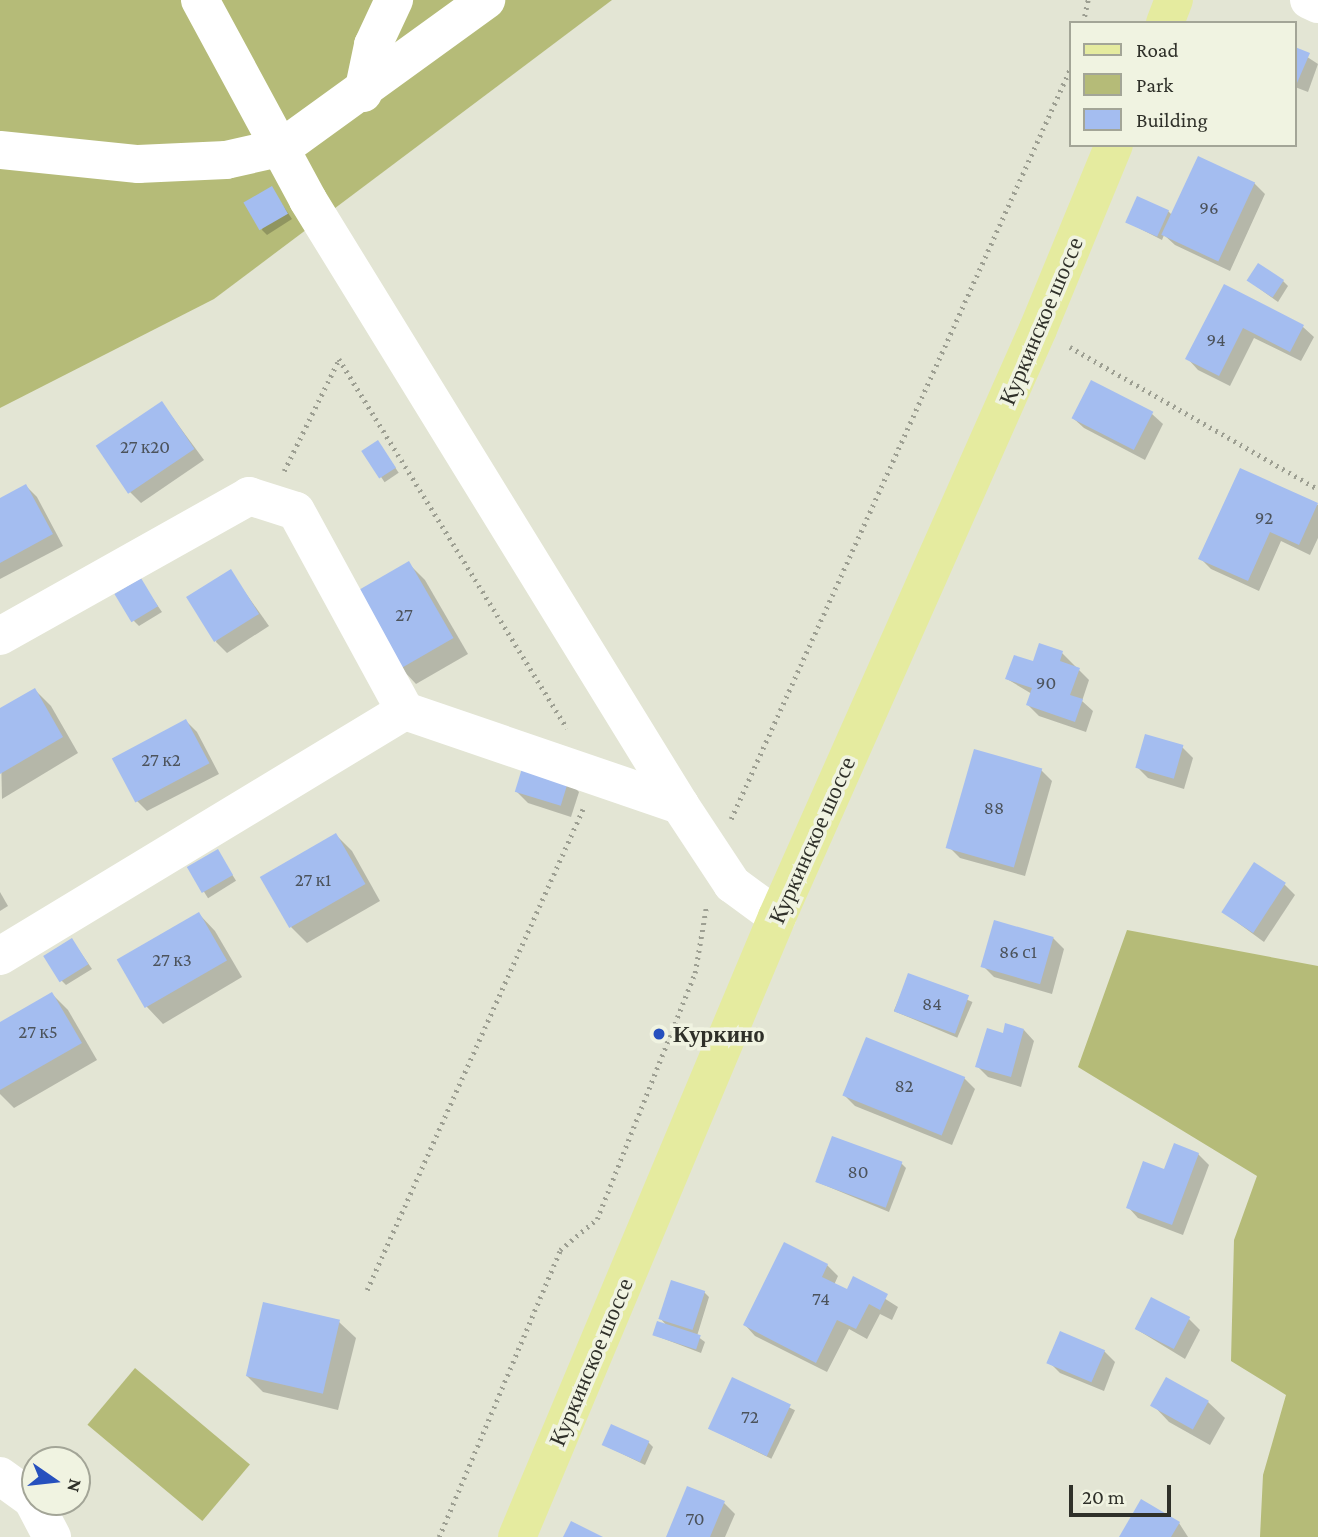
<!DOCTYPE html>
<meta charset="utf-8">
<style>
body{margin:0}
#map{position:relative;width:1318px;height:1537px;overflow:hidden;background:#e3e5d4;font-family:"Crimson Pro",serif}
div>[style]{position:absolute}
[style*='--x']{left:calc(var(--x)*1px);top:calc(var(--y)*1px);width:calc(var(--w)*1px);rotate:calc(var(--a)*1deg)}
.green>*{inset:0;background:#b5bb78;transform-origin:0 0}
.shadow>*{inset:0;background:#0003;transform-origin:0 0}
.building>*{inset:0;background:#a4bdf0;transform-origin:0 0}
.path>*{height:4.5px;margin-top:-2.25px;transform-origin:0;background:repeating-linear-gradient(90deg,#9d9f92 0 2px,transparent 0 7px)}
.minor>*{height:38px;margin:-19px;padding:0 19px;transform-origin:19px;border-radius:19px;background:#fff}
.major>*{height:38px;margin:-19px;padding:0 19px;transform-origin:19px;border-radius:19px;background:#e5eb9f}
.dots>*{width:19px;height:19px;translate:-50% -50%;box-sizing:border-box;border:4px solid #f0f3e1;border-radius:50%}
span{translate:-50% -50%;white-space:nowrap;text-align:center;line-height:1.15;-webkit-text-stroke:7px #f0f3e1;paint-order:stroke}
.number-label{font-size:19px;color:#4c535b}
.number-label span{-webkit-text-stroke-width:0}
.street-label{font-size:23px;color:#2f3029}
.poi-label{font-size:23px;color:#2f3029;font-weight:700}
.left{translate:0 -50%;text-align:left}
.legend{position:absolute;left:1069px;top:21px;width:228px;height:126px;box-sizing:border-box;background:#f0f3e1;border:2px solid #a3a597;margin:0;padding:9px 12px;list-style:none;font-size:21px;color:#2f3029}
.legend li{display:flex;align-items:center;gap:14px;height:35px}
.legend b{width:35px;border:2px solid #a3a597}
.north{position:absolute;left:21px;top:1446px;width:70px;height:70px;box-sizing:border-box;background:#f0f3e1;border:2px solid #a3a597;border-radius:50%;rotate:104deg;font-size:19px;font-weight:700;line-height:28px;text-align:center;color:#2f3029}
.north::after{content:'';display:block;margin:auto;width:24px;height:32px;background:#2650be;clip-path:polygon(50% 0,100% 100%,50% 72%,0 100%)}
.scale{position:absolute;left:1069px;top:1485px;width:102px;height:32px;box-sizing:border-box;border:4px solid #2f3029;border-top:0;padding-left:9px;font-size:21px;line-height:24px;white-space:nowrap;color:#2f3029;-webkit-text-stroke:5px #f0f3e1;paint-order:stroke}
</style>
<div id="map">
<div class="green">
<div style="clip-path:polygon(0 0,612px 0,214px 299px,0 408px)"></div>
<div style="clip-path:polygon(1127px 930px,1318px 966px,1318px 1537px,1260px 1537px,1263px 1475px,1286px 1395px,1231px 1361px,1234px 1240px,1257px 1176px,1078px 1067px)"></div>
<div style="left:135px;top:1368px;width:150px;height:74px;rotate:40deg"></div>
</div>
<div class="shadow">
<div style="clip-path:polygon(1295px 49px,1318px 64px,1308px 92px,1295px 87px)"></div>
<div style="clip-path:polygon(1254px 183px,1265px 194px,1230px 271px,1175px 245px,1164px 235px,1162px 240px,1127px 222px,1168px 211px,1173px 216px)"></div>
<div style="clip-path:polygon(272px 189px,292px 219px,267px 235px,262px 230px)"></div>
<div style="clip-path:polygon(1249px 281px,1283px 281px,1288px 286px,1278px 302px)"></div>
<div style="clip-path:polygon(1225px 286px,1303px 327px,1314px 337px,1301px 361px,1254px 338px,1230px 386px,1198px 370px,1188px 359px)"></div>
<div style="clip-path:polygon(162px 403px,204px 460px,141px 503px,130px 492px)"></div>
<div style="clip-path:polygon(1152px 414px,1163px 424px,1145px 460px,1084px 428px,1073px 418px)"></div>
<div style="left:378px;top:442px;width:37px;height:17px;rotate:56deg"></div>
<div style="clip-path:polygon(1241px 470px,1318px 505px,1318px 538px,1310px 555px,1281px 541px,1259px 591px,1211px 569px,1201px 559px)"></div>
<div style="clip-path:polygon(26px 486px,37px 497px,63px 546px,0 579px,0 500px)"></div>
<div style="clip-path:polygon(409px 564px,425px 580px,468px 654px,416px 684px,400px 667px)"></div>
<div style="clip-path:polygon(230px 571px,269px 626px,227px 653px,216px 642px)"></div>
<div style="clip-path:polygon(140px 580px,162px 612px,139px 626px,134px 621px)"></div>
<div style="clip-path:polygon(1062px 653px,1089px 680px,1082px 701px,1093px 711px,1086px 732px,1039px 716px,1028px 705px,1032px 694px,1007px 679px)"></div>
<div style="clip-path:polygon(35px 690px,51px 706px,78px 753px,2px 799px,0 710px)"></div>
<div style="clip-path:polygon(186px 721px,197px 732px,219px 774px,147px 811px,136px 800px,114px 758px)"></div>
<div style="clip-path:polygon(1182px 747px,1193px 758px,1184px 789px,1148px 778px,1137px 767px)"></div>
<div style="clip-path:polygon(1041px 770px,1052px 781px,1025px 876px,960px 858px,949px 847px)"></div>
<div style="clip-path:polygon(568px 781px,579px 792px,571px 817px,528px 803px,517px 792px)"></div>
<div style="clip-path:polygon(336px 835px,352px 851px,380px 901px,307px 943px,291px 927px)"></div>
<div style="left:218px;top:852px;width:34px;height:33px;rotate:58deg"></div>
<div style="clip-path:polygon(1284px 884px,1295px 895px,1264px 942px,1223px 912px)"></div>
<div style="clip-path:polygon(0 892px,8px 906px,0 911px)"></div>
<div style="clip-path:polygon(199px 914px,215px 931px,242px 977px,163px 1024px,147px 1007px,120px 961px)"></div>
<div style="clip-path:polygon(1053px 938px,1064px 949px,1052px 994px,994px 977px,983px 966px)"></div>
<div style="clip-path:polygon(72px 940px,92px 969px,66px 985px,61px 980px)"></div>
<div style="left:909px;top:975px;width:69px;height:39px;rotate:23deg"></div>
<div style="clip-path:polygon(52px 994px,68px 1010px,97px 1060px,14px 1108px,0 1094px,0 1024px)"></div>
<div style="clip-path:polygon(1024px 1030px,1034px 1041px,1021px 1087px,988px 1077px,977px 1066px,1004px 1035px)"></div>
<div style="clip-path:polygon(964px 1078px,975px 1089px,952px 1145px,855px 1106px,844px 1095px)"></div>
<div style="clip-path:polygon(1198px 1154px,1209px 1165px,1183px 1235px,1138px 1218px,1128px 1207px)"></div>
<div style="clip-path:polygon(901px 1163px,906px 1168px,889px 1212px,817px 1182px)"></div>
<div style="clip-path:polygon(827px 1265px,838px 1276px,834px 1285px,848px 1292px,854px 1279px,898px 1307px,892px 1320px,880px 1314px,867px 1339px,849px 1329px,827px 1372px,755px 1336px,745px 1325px)"></div>
<div style="clip-path:polygon(704px 1292px,709px 1297px,697px 1336px,705px 1342px,701px 1353px,654px 1335px,668px 1327px,660px 1318px)"></div>
<div style="clip-path:polygon(1189px 1319px,1200px 1330px,1185px 1359px,1136px 1329px)"></div>
<div style="clip-path:polygon(339px 1322px,356px 1338px,338px 1410px,263px 1392px,247px 1376px)"></div>
<div style="clip-path:polygon(1104px 1351px,1115px 1362px,1104px 1391px,1060px 1373px,1049px 1362px)"></div>
<div style="left:733px;top:1380px;width:69px;height:54px;rotate:26deg"></div>
<div style="clip-path:polygon(1208px 1402px,1225px 1418px,1210px 1445px,1169px 1422px,1153px 1405px)"></div>
<div style="clip-path:polygon(648px 1442px,653px 1447px,645px 1465px,604px 1445px)"></div>
<div style="clip-path:polygon(724px 1503px,735px 1514px,725px 1537px,668px 1537px)"></div>
<div style="clip-path:polygon(1179px 1523px,1188px 1537px,1121px 1537px)"></div>
</div>
<div class="building">
<div style="clip-path:polygon(1295px 47px,1310px 53px,1297px 83px,1295px 82px)"></div>
<div style="left:1198px;top:156px;width:63px;height:87px;rotate:25deg"></div>
<div style="left:272px;top:186px;width:32px;height:33px;rotate:60deg"></div>
<div style="left:1137px;top:196px;width:35px;height:29px;rotate:24deg"></div>
<div style="left:1258px;top:263px;width:31px;height:21px;rotate:33deg"></div>
<div style="clip-path:polygon(1224px 284px,1304px 325px,1290px 352px,1243px 328px,1219px 376px,1185px 359px)"></div>
<div style="left:1091px;top:380px;width:70px;height:43px;rotate:27deg"></div>
<div style="left:162px;top:401px;width:58px;height:80px;rotate:56deg"></div>
<div style="left:378px;top:440px;width:33px;height:20px;rotate:57deg"></div>
<div style="clip-path:polygon(1240px 468px,1318px 503px,1299px 545px,1270px 532px,1248px 581px,1198px 559px)"></div>
<div style="clip-path:polygon(26px 484px,53px 534px,0 563px,0 498px)"></div>
<div style="left:409px;top:561px;width:89px;height:62px;rotate:60deg"></div>
<div style="left:231px;top:569px;width:53px;height:53px;rotate:58deg"></div>
<div style="left:141px;top:578px;width:33px;height:31px;rotate:59deg"></div>
<div style="clip-path:polygon(1039px 643px,1063px 651px,1060px 661px,1080px 668px,1070px 695px,1083px 699px,1075px 722px,1026px 705px,1032px 688px,1005px 679px,1014px 655px,1033px 661px)"></div>
<div style="clip-path:polygon(35px 688px,63px 737px,0 774px,0 708px)"></div>
<div style="left:186px;top:719px;width:50px;height:84px;rotate:62deg"></div>
<div style="left:1145px;top:734px;width:40px;height:35px;rotate:16deg"></div>
<div style="left:974px;top:749px;width:71px;height:103px;rotate:16deg"></div>
<div style="left:523px;top:765px;width:48px;height:28px;rotate:17deg"></div>
<div style="left:336px;top:833px;width:59px;height:88px;rotate:60deg"></div>
<div style="left:218px;top:849px;width:30px;height:36px;rotate:60deg"></div>
<div style="left:1254px;top:862px;width:38px;height:60px;rotate:33deg"></div>
<div style="left:199px;top:912px;width:56px;height:95px;rotate:60deg"></div>
<div style="left:994px;top:920px;width:62px;height:49px;rotate:16deg"></div>
<div style="left:72px;top:938px;width:31px;height:34px;rotate:58deg"></div>
<div style="left:908px;top:973px;width:65px;height:41px;rotate:20deg"></div>
<div style="clip-path:polygon(52px 992px,82px 1043px,0 1090px,0 1022px)"></div>
<div style="clip-path:polygon(1005px 1023px,1024px 1029px,1011px 1077px,975px 1067px,987px 1028px,1003px 1033px)"></div>
<div style="left:866px;top:1037px;width:107px;height:63px;rotate:22deg"></div>
<div style="left:832px;top:1136px;width:75px;height:49px;rotate:20deg"></div>
<div style="clip-path:polygon(1174px 1143px,1199px 1153px,1172px 1225px,1126px 1208px,1143px 1161px,1164px 1169px)"></div>
<div style="clip-path:polygon(784px 1242px,828px 1264px,822px 1277px,847px 1289px,853px 1276px,888px 1294px,880px 1310px,869px 1304px,856px 1329px,837px 1320px,816px 1363px,743px 1325px)"></div>
<div style="left:671px;top:1280px;width:36px;height:41px;rotate:18deg"></div>
<div style="left:1151px;top:1297px;width:44px;height:36px;rotate:27deg"></div>
<div style="left:263px;top:1302px;width:79px;height:76px;rotate:13deg"></div>
<div style="left:657px;top:1321px;width:46px;height:15px;rotate:18deg"></div>
<div style="left:1060px;top:1331px;width:49px;height:35px;rotate:23deg"></div>
<div style="left:732px;top:1377px;width:65px;height:57px;rotate:25deg"></div>
<div style="left:1166px;top:1377px;width:49px;height:33px;rotate:29deg"></div>
<div style="left:611px;top:1424px;width:42px;height:23px;rotate:24deg"></div>
<div style="clip-path:polygon(687px 1486px,725px 1501px,710px 1537px,666px 1537px)"></div>
<div style="clip-path:polygon(1141px 1499px,1180px 1522px,1171px 1537px,1119px 1537px)"></div>
<div style="clip-path:polygon(571px 1521px,603px 1537px,563px 1537px)"></div>
</div>
<div class="path">
<div style="--x:1083;--y:23;--w:24;--a:-78"></div>
<div style="--x:1070;--y:347;--w:286;--a:29.8"></div>
<div style="--x:284;--y:471;--w:125;--a:-63.8"></div>
<div style="--x:339;--y:359;--w:434;--a:58.3"></div>
<div style="--x:731;--y:819;--w:825;--a:-65.67"></div>
<div style="--x:367;--y:1290;--w:527;--a:-65.82"></div>
<div style="--x:439;--y:1537;--w:311;--a:-67.1"></div>
<div style="--x:560;--y:1250;--w:48;--a:-40"></div>
<div style="--x:597;--y:1219;--w:265;--a:-68.3"></div>
<div style="--x:695;--y:973;--w:66;--a:-80.4"></div>
</div>
<div class="minor">
<div style="--x:200;--y:0;--w:227;--a:61.6"></div>
<div style="--x:308;--y:200;--w:710;--a:58.41"></div>
<div style="--x:680;--y:805;--w:95;--a:56.6"></div>
<div style="--x:732;--y:884;--w:56;--a:36.3"></div>
<div style="--x:1309;--y:0;--w:10;--a:24"></div>
<div style="--x:363;--y:93;--w:49;--a:-78.2"></div>
<div style="--x:373;--y:45;--w:50;--a:-65"></div>
<div style="--x:0;--y:150;--w:139;--a:5.8"></div>
<div style="--x:138;--y:164;--w:88;--a:-2.6"></div>
<div style="--x:226;--y:160;--w:58;--a:-12.8"></div>
<div style="--x:283;--y:147;--w:251;--a:-35.9"></div>
<div style="--x:0;--y:636;--w:286;--a:-29.3"></div>
<div style="--x:249;--y:496;--w:49;--a:17.7"></div>
<div style="--x:296;--y:511;--w:228;--a:61.4"></div>
<div style="--x:405;--y:711;--w:291;--a:18.9"></div>
<div style="--x:0;--y:956;--w:473;--a:-31.2"></div>
<div style="--x:0;--y:1476;--w:39;--a:36"></div>
<div style="--x:32;--y:1499;--w:43;--a:62.2"></div>
</div>
<div class="major">
<div style="--x:1165;--y:23;--w:25;--a:-69"></div>
<div style="--x:517;--y:1537;--w:672;--a:-67.25"></div>
<div style="--x:777;--y:917;--w:643;--a:-66.06"></div>
<div style="--x:1038;--y:329;--w:199;--a:-67.6"></div>
</div>
<div class="dots">
<div style="left:659px;top:1034px;background:#2650be"></div>
</div>
<div class="number-label">
<span style="left:1209px;top:208px">96</span>
<span style="left:1216px;top:340px">94</span>
<span style="left:145px;top:447px">27 к20</span>
<span style="left:1264px;top:518px">92</span>
<span style="left:404px;top:615px">27</span>
<span style="left:1046px;top:683px">90</span>
<span style="left:161px;top:760px">27 к2</span>
<span style="left:994px;top:808px">88</span>
<span style="left:313px;top:880px">27 к1</span>
<span style="left:1018px;top:952px">86 с1</span>
<span style="left:172px;top:960px">27 к3</span>
<span style="left:932px;top:1004px">84</span>
<span style="left:38px;top:1032px">27 к5</span>
<span style="left:904px;top:1086px">82</span>
<span style="left:858px;top:1172px">80</span>
<span style="left:821px;top:1299px">74</span>
<span style="left:750px;top:1417px">72</span>
<span style="left:695px;top:1519px">70</span>
</div>
<div class="street-label">
<span style="left:1041px;top:321px;rotate:-67deg">Куркинское шоссе</span>
<span style="left:812px;top:840px;rotate:-66deg">Куркинское шоссе</span>
<span style="left:591px;top:1362px;rotate:-67deg">Куркинское шоссе</span>
</div>
<div class="poi-label">
<span class="left" style="left:673px;top:1034px">Куркино</span>
</div>
<ul class="legend">
<li><b style="height:9px;background:#e5eb9f"></b>Road</li>
<li><b style="height:19px;background:#b5bb78"></b>Park</li>
<li><b style="height:19px;background:#a4bdf0"></b>Building</li>
</ul>
<div class="north">N</div>
<div class="scale">20 m</div>
</div>
